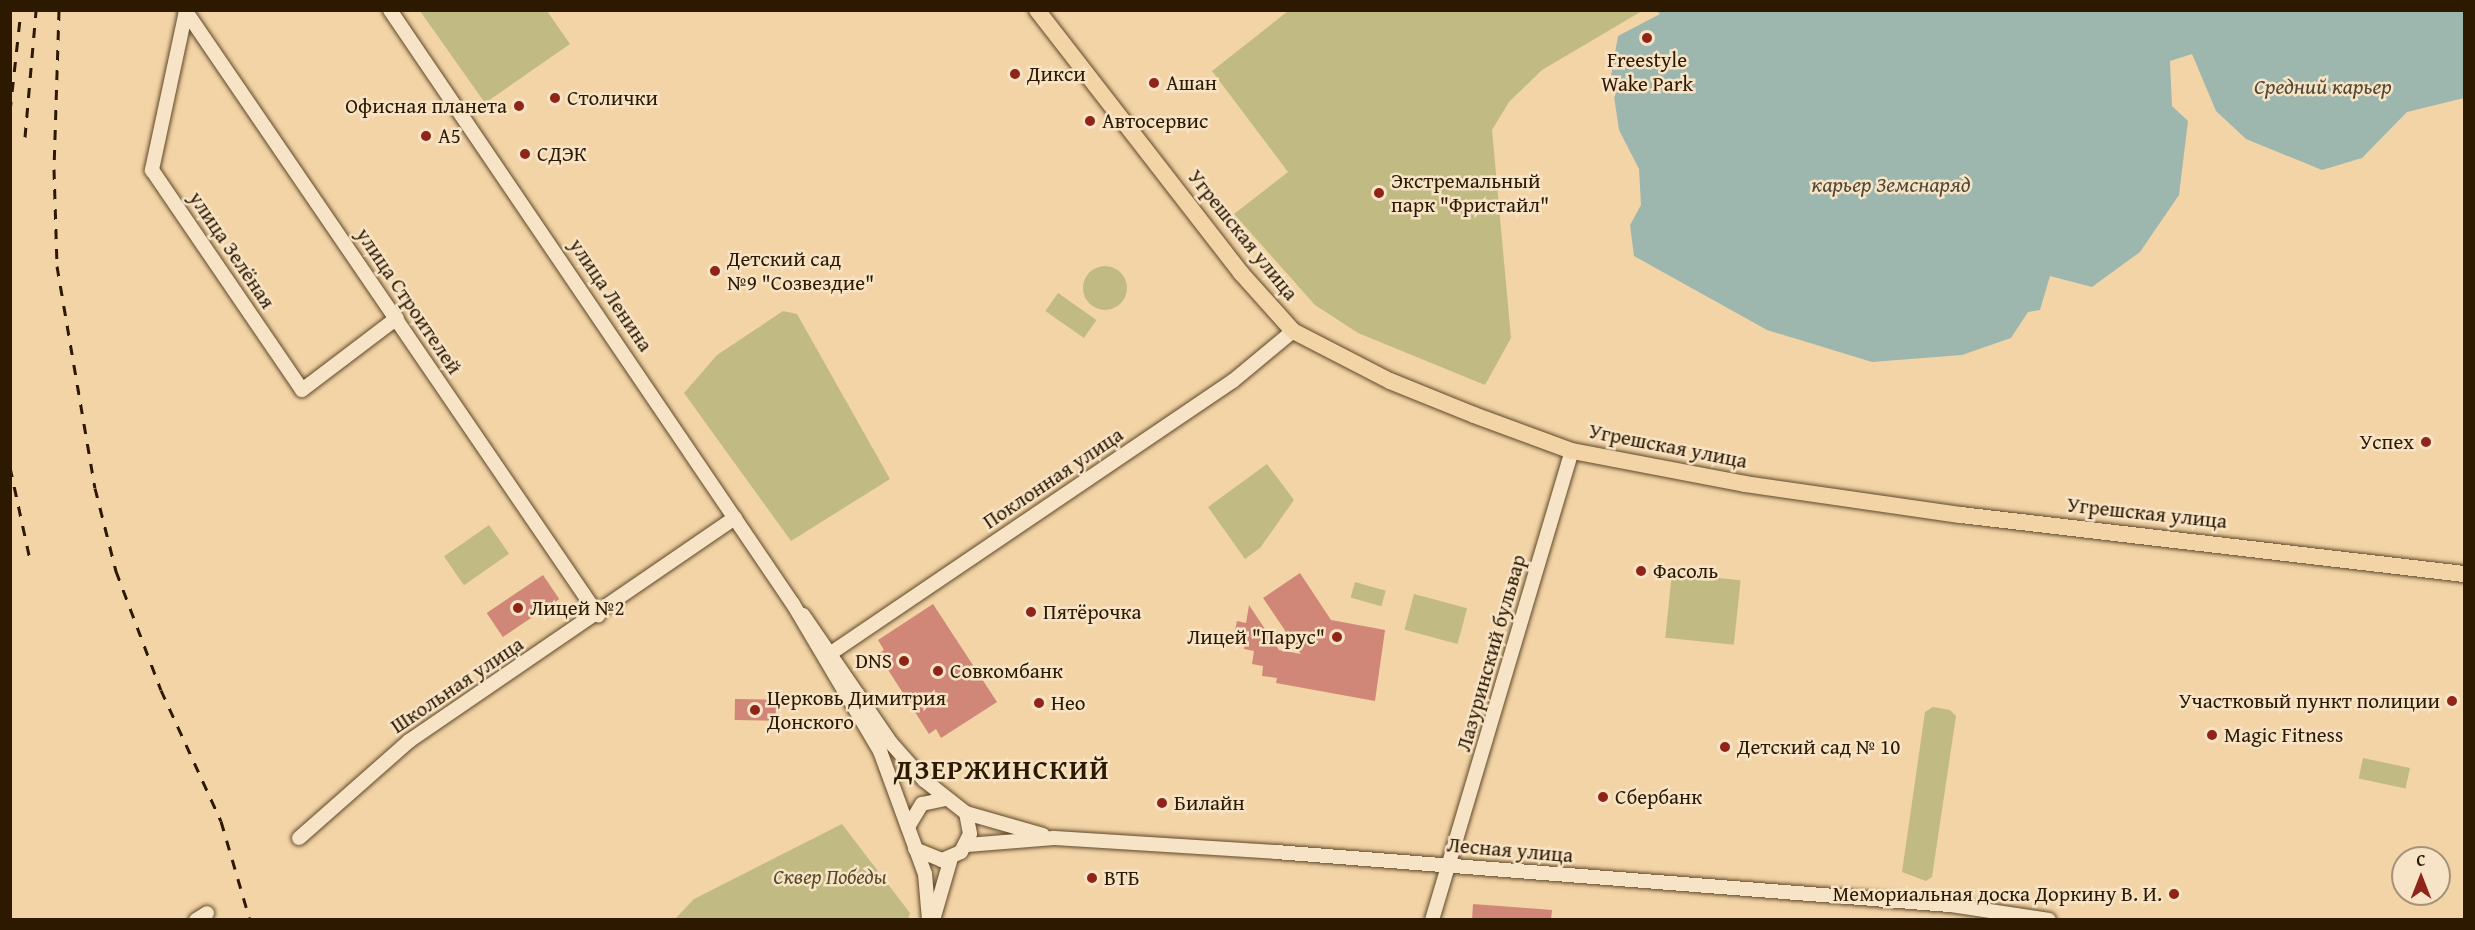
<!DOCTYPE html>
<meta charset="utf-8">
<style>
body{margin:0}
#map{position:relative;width:2475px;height:930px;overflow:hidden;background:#f3d4a6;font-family:"Gentium Book Plus",serif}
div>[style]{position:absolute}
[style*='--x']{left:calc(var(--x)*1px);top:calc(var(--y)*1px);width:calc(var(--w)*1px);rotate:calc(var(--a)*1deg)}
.green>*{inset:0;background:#c1bb83;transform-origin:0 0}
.round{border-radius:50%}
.water>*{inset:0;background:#9db7af}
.building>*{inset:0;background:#d08777;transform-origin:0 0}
.roads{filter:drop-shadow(0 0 2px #5e482a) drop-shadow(0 0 2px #5e482a)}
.minor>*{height:14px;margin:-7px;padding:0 7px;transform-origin:7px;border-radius:7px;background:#f7e3c5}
.major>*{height:16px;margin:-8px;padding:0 8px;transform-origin:8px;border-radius:8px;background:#f3d4a6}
.rail>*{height:3px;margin-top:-1.5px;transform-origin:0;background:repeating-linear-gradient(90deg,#2c1900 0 10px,transparent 0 20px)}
.dots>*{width:16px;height:16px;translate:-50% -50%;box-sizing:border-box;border:3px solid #f7e3c5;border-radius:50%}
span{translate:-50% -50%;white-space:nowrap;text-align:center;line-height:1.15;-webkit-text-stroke:5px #f7e3c5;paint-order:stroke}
.poi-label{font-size:21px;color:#2c1900}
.left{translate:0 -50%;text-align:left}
.right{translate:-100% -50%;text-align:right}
.street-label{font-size:21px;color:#2c1900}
.park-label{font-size:21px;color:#594a27;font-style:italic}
.water-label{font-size:22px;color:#4e4835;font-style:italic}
.district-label{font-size:27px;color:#2c1900;font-weight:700;letter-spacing:1.5px}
.frame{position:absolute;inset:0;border:12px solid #2c1900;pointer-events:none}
.north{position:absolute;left:2391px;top:846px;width:60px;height:60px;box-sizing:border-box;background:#f7e3c5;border:2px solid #a69276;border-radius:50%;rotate:0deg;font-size:16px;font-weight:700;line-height:24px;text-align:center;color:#2c1900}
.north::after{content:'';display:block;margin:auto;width:21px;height:27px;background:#8f2418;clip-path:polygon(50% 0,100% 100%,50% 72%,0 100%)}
</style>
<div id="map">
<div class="green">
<div style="clip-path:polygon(420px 11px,547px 11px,570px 44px,485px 103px)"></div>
<div style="clip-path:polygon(1288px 11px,1642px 11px,1542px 70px,1509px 102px,1492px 130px,1511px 338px,1485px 385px,1358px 333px,1315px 305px,1234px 214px,1288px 172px,1212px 71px)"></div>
<div class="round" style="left:1083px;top:266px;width:44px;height:44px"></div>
<div style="left:1058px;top:293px;width:47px;height:22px;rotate:35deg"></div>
<div style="clip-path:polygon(783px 311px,797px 314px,890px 479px,791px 541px,684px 393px,717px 355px)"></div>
<div style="clip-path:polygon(1267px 464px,1294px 500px,1260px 548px,1245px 559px,1208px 507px)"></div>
<div style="left:489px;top:525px;width:35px;height:55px;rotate:55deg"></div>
<div style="left:1672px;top:573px;width:69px;height:65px;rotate:6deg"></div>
<div style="left:1355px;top:582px;width:32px;height:16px;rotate:16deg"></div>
<div style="left:1414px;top:594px;width:55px;height:37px;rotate:15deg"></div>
<div style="clip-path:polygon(1933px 707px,1950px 710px,1956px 716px,1932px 877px,1926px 881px,1902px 872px,1925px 712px)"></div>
<div style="left:2363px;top:758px;width:48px;height:21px;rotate:12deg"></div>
<div style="clip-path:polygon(842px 824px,910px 913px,908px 919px,675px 919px,694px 899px)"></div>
</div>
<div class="water">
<div style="clip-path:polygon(1657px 11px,2464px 11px,2464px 98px,2407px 112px,2362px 158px,2322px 170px,2246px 139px,2216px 111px,2192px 54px,2170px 61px,2172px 106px,2188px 121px,2179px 195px,2140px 252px,2092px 287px,2050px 276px,2040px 310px,2028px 312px,2011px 338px,1962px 355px,1872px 362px,1767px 330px,1634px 256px,1630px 225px,1641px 205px,1639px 169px,1619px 130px,1611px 76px,1618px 36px,1660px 14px)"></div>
</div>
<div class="building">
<div style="clip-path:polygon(1300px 573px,1331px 620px,1385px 630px,1375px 701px,1276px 683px,1277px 678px,1262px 676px,1263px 666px,1252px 664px,1254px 651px,1244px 649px,1246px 638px,1234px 636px,1237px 621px,1246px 623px,1249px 605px,1279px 650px,1301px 654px,1263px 598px)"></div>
<div style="left:543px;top:575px;width:29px;height:68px;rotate:56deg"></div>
<div style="clip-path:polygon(933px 604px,997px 702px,941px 738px,936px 729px,929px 734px,878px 654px,884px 650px,878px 640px)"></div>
<div style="left:735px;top:699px;width:41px;height:21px;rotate:1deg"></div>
<div style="clip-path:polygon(1473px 904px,1552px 910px,1551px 920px,1472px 920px)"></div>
</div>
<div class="roads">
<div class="minor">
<div style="--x:185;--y:10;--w:733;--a:55.68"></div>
<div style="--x:390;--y:10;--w:718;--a:55.85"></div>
<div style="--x:793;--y:604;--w:171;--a:59.4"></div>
<div style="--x:880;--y:751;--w:131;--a:69.9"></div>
<div style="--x:925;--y:874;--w:46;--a:85"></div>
<div style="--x:186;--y:11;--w:163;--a:102.1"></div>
<div style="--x:152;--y:170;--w:266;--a:55.7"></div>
<div style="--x:302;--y:390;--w:119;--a:-37.2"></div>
<div style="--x:803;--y:615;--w:155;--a:55.5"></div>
<div style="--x:891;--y:743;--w:50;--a:48.3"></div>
<div style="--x:924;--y:780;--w:53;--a:38.2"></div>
<div style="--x:966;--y:813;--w:21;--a:79"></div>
<div style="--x:970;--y:834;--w:20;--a:117"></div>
<div style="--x:961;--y:852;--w:21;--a:157"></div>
<div style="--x:942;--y:860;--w:29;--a:-158"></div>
<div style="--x:831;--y:653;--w:485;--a:-34.1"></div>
<div style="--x:1233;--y:381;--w:78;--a:-39.8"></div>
<div style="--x:966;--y:813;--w:80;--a:15.9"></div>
<div style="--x:908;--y:827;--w:27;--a:-59"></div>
<div style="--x:922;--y:804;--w:24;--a:-12"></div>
<div style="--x:299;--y:838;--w:147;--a:-41.4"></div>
<div style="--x:409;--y:741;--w:395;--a:-34.4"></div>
<div style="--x:967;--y:845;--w:87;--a:-4.6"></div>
<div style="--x:1054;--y:838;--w:222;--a:3.6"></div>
<div style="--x:1276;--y:852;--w:676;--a:4.5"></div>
<div style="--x:1950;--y:905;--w:100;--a:8.6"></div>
<div style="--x:196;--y:920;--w:13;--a:-32"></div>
<div style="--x:933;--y:920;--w:65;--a:-73.8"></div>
<div style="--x:1432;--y:920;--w:489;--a:-73.4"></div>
</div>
<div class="major">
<div style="--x:1037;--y:10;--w:333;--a:52.2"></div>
<div style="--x:1241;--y:273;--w:78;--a:48.1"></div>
<div style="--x:1293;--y:331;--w:109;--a:27.3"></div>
<div style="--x:1390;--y:381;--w:91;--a:22"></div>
<div style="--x:1474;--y:415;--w:104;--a:20.2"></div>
<div style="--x:1572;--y:451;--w:176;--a:10.8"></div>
<div style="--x:1745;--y:484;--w:218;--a:8.2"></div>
<div style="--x:1961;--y:515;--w:506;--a:6.69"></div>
</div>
</div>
<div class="rail">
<div style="--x:59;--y:10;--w:159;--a:91.8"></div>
<div style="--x:54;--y:169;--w:97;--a:88.2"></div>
<div style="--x:57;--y:266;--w:225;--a:80.3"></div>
<div style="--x:95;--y:488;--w:86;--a:75.8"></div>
<div style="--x:116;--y:571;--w:127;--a:69.3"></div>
<div style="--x:161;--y:690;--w:144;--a:65.4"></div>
<div style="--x:221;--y:821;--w:103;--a:73.7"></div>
<div style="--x:10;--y:111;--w:102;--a:-83.8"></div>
<div style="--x:25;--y:137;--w:127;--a:-85"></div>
<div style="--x:10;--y:467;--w:99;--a:77.8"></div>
</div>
<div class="dots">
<div style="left:1647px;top:38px;background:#8f2418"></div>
<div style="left:1015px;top:74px;background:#8f2418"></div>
<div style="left:1154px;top:83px;background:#8f2418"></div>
<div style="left:555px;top:98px;background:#8f2418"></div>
<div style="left:519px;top:106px;background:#8f2418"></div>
<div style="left:1090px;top:121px;background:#8f2418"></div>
<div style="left:426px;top:136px;background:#8f2418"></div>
<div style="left:525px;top:154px;background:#8f2418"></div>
<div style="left:1379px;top:193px;background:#8f2418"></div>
<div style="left:715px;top:271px;background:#8f2418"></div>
<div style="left:2426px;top:442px;background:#8f2418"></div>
<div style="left:1641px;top:571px;background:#8f2418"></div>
<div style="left:518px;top:608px;background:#8f2418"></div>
<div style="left:1031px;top:612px;background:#8f2418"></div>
<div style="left:1337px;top:637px;background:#8f2418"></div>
<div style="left:904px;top:661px;background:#8f2418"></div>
<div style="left:938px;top:671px;background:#8f2418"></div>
<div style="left:2452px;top:701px;background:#8f2418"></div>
<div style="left:1039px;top:703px;background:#8f2418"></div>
<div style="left:755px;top:710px;background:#8f2418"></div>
<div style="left:2212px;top:735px;background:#8f2418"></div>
<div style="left:1725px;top:747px;background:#8f2418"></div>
<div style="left:1603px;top:797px;background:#8f2418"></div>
<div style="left:1162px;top:803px;background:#8f2418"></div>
<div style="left:1092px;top:878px;background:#8f2418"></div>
<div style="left:2174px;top:894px;background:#8f2418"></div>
</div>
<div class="poi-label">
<span style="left:1647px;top:72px">Freestyle<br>Wake Park</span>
<span class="left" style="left:1027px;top:74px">Дикси</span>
<span class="left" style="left:1166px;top:83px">Ашан</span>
<span class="left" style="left:567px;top:98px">Столички</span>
<span class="right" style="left:507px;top:106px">Офисная планета</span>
<span class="left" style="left:1102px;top:121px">Автосервис</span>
<span class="left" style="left:438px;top:136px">А5</span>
<span class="left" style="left:537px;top:154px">СДЭК</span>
<span class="left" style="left:1391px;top:193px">Экстремальный<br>парк "Фристайл"</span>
<span class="left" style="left:727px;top:271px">Детский сад<br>№9 "Созвездие"</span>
<span class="right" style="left:2414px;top:442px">Успех</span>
<span class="left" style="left:1653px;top:571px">Фасоль</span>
<span class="left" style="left:530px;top:608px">Лицей №2</span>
<span class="left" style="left:1043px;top:612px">Пятёрочка</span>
<span class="right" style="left:1325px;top:637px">Лицей "Парус"</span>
<span class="right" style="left:892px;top:661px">DNS</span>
<span class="left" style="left:950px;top:671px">Совкомбанк</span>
<span class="left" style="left:767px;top:710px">Церковь Димитрия<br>Донского</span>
<span class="right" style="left:2440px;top:701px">Участковый пункт полиции</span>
<span class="left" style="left:1051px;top:703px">Нео</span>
<span class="left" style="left:2224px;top:735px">Magic Fitness</span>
<span class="left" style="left:1737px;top:747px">Детский сад № 10</span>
<span class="left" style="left:1615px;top:797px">Сбербанк</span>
<span class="left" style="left:1174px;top:803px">Билайн</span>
<span class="left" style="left:1104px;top:878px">ВТБ</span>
<span class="right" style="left:2162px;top:894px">Мемориальная доска Доркину В. И.</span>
</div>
<div class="street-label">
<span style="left:1243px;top:235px;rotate:51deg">Угрешская улица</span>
<span style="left:232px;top:250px;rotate:56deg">улица Зелёная</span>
<span style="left:611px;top:295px;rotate:56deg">улица Ленина</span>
<span style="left:409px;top:301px;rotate:56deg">улица Строителей</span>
<span style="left:1668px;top:446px;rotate:11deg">Угрешская улица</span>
<span style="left:1053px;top:478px;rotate:-34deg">Поклонная улица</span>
<span style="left:2147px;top:513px;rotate:6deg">Угрешская улица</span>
<span style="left:1491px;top:653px;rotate:-74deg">Лазуринский бульвар</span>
<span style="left:457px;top:685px;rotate:-34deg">Школьная улица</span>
<span style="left:1510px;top:850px;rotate:5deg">Лесная улица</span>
</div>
<div class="park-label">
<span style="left:830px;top:877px">Сквер Победы</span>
</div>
<div class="water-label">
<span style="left:2323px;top:87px">Средний карьер</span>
<span style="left:1891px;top:185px">карьер Земснаряд</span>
</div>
<div class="district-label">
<span style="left:1002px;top:770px">ДЗЕРЖИНСКИЙ</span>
</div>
<div class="frame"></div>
<div class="north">С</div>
</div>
